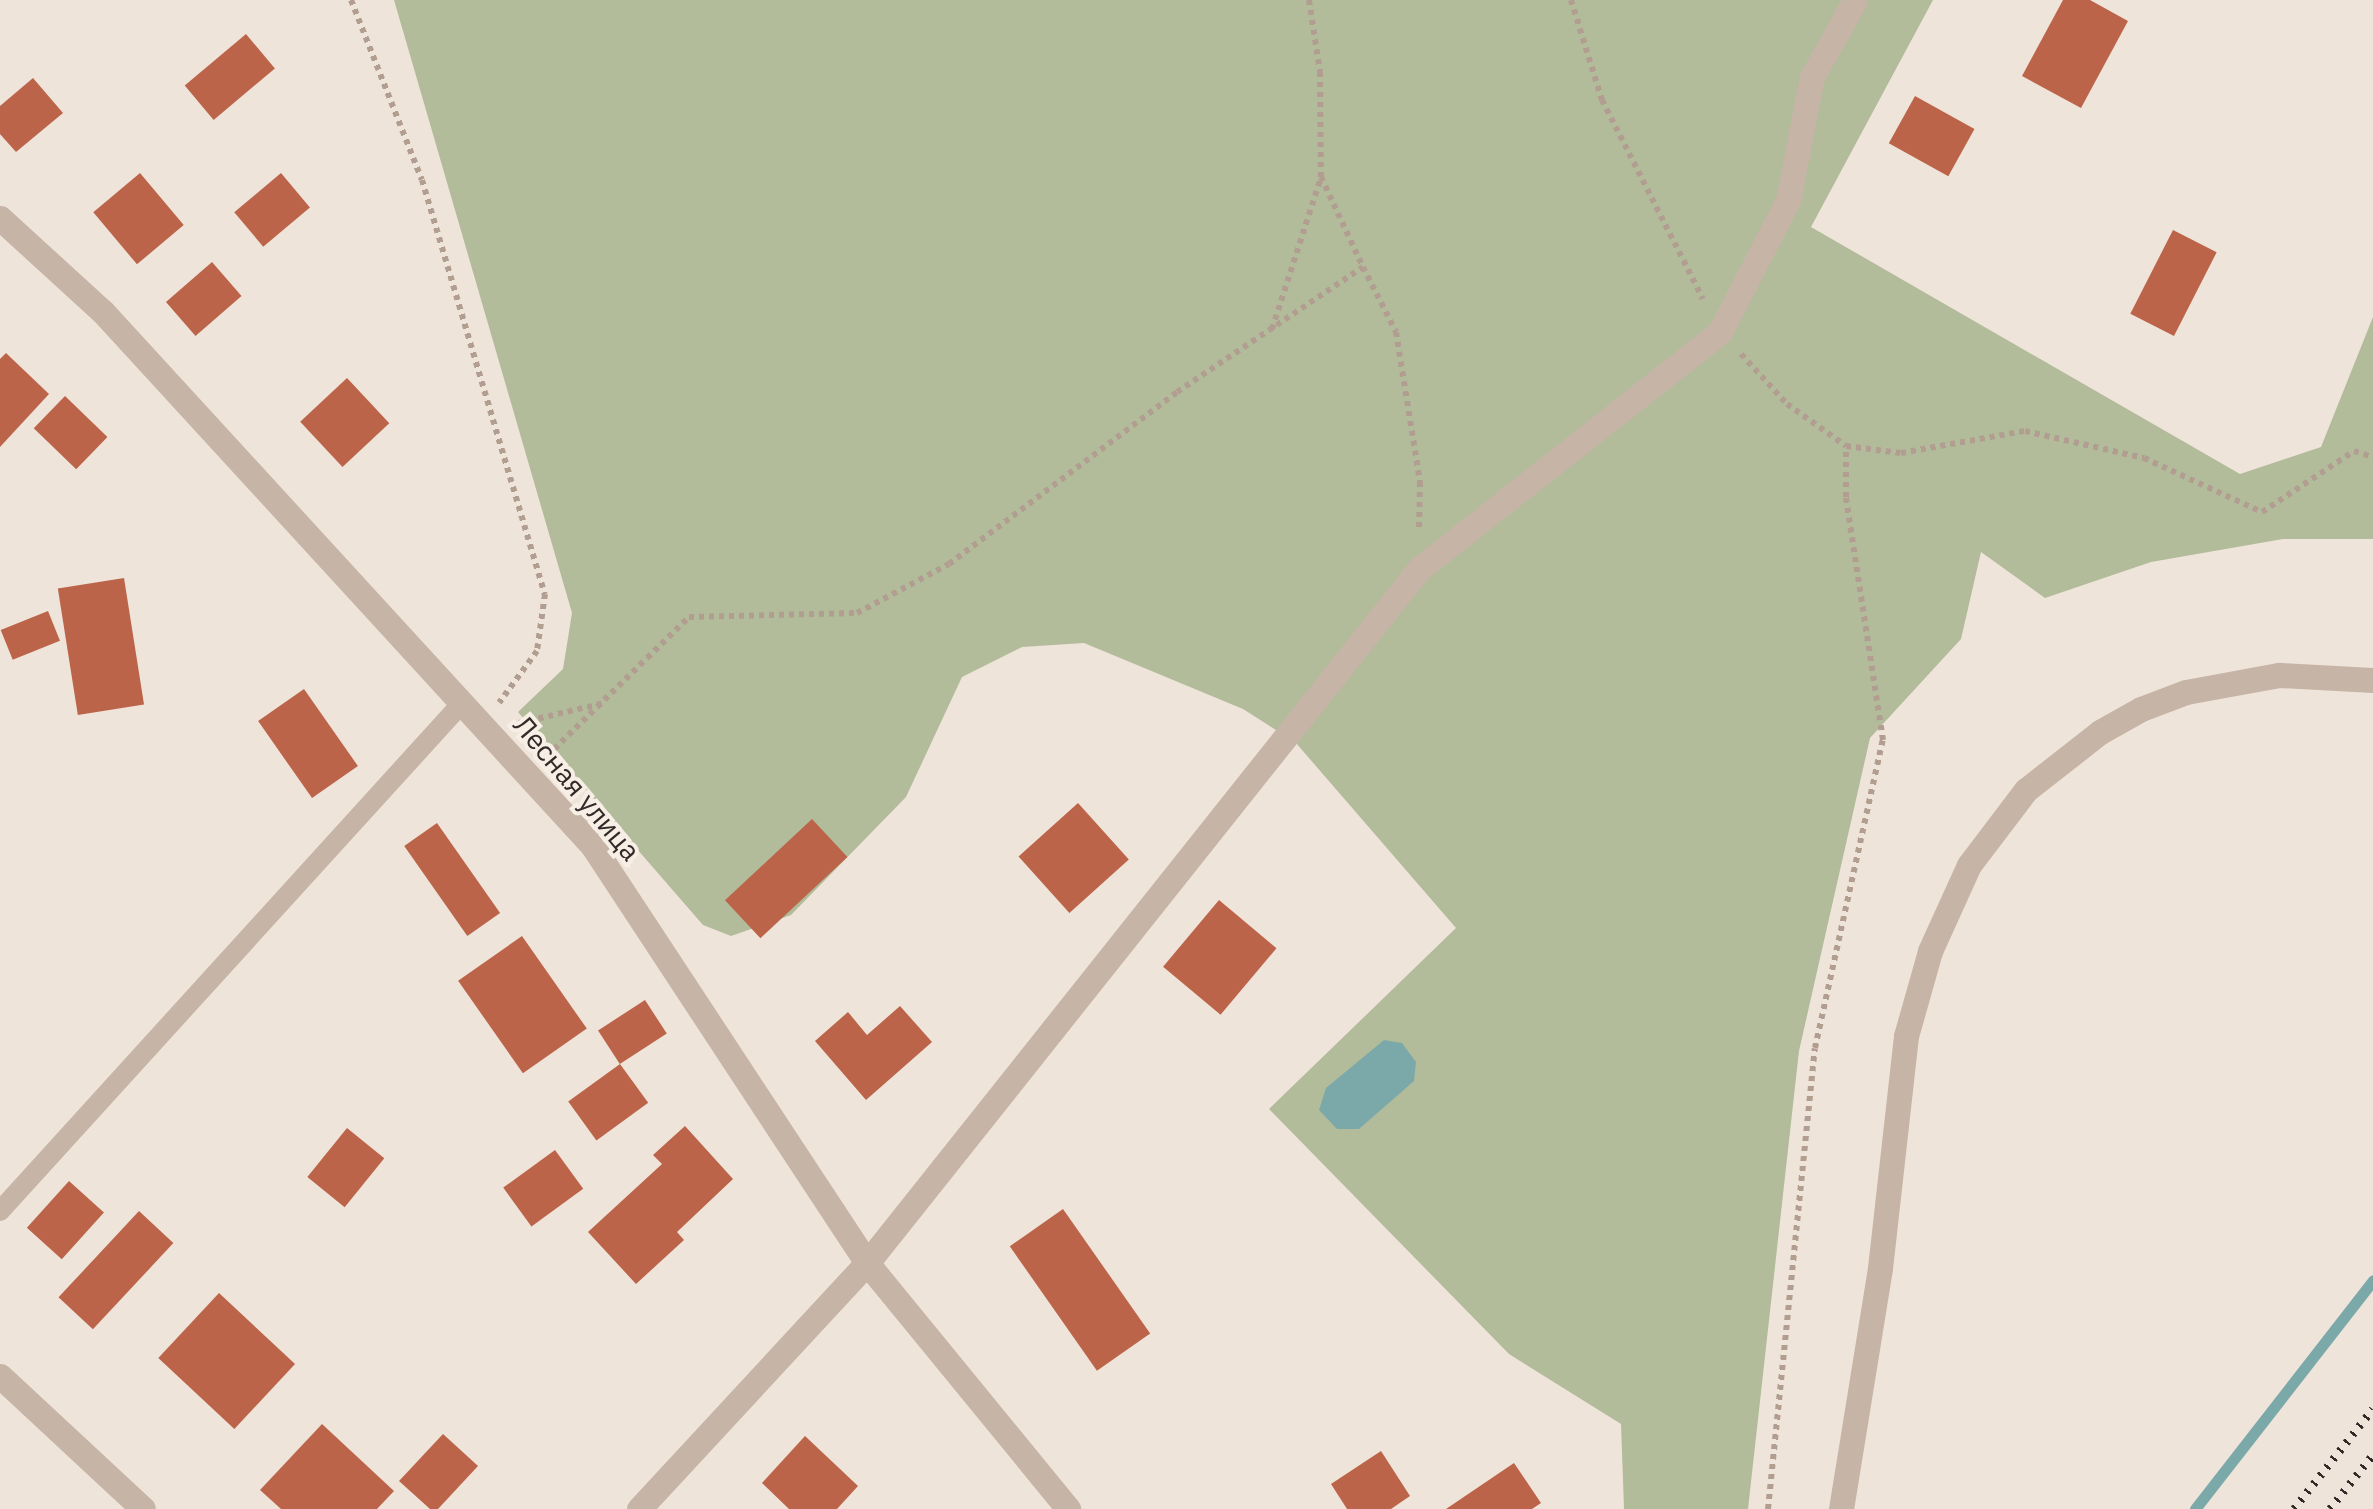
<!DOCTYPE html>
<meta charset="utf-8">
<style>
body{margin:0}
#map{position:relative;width:2373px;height:1509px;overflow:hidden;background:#efe4d9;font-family:"IBM Plex Sans",sans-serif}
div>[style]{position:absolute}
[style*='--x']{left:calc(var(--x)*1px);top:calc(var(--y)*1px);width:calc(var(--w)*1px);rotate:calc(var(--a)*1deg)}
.green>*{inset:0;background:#b2bc9b}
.water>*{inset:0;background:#7ba8a9}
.stream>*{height:11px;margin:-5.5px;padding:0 5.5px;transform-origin:5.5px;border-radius:5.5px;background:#7ba8a9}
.building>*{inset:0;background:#bc644a;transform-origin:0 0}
.path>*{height:6px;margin-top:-3px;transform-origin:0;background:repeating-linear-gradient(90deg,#b19e91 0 5px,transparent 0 10px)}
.service>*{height:20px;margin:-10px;padding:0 10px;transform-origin:10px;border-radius:10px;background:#c6b4a6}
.minor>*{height:25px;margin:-12.5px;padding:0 12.5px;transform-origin:12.5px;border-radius:12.5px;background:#c6b4a6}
.tertiary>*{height:25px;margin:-12.5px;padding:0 12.5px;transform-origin:12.5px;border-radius:12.5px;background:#c6b4a6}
.rail>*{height:8px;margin-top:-4px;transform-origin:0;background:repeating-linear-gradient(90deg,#332a27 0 2.5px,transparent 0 10.5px)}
span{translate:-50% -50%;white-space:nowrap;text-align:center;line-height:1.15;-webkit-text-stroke:8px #f7efe5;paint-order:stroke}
.street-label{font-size:28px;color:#332a27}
</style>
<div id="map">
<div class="green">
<div style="clip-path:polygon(394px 0,1933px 0,1811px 227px,2240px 474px,2321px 447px,2373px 317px,2373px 539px,2283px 539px,2151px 562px,2045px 598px,1981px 552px,1961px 639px,1870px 738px,1799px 1051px,1748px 1509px,1624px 1509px,1621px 1424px,1509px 1354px,1269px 1109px,1456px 928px,1296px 743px,1243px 709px,1084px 643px,1022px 647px,962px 677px,906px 797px,791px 915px,731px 936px,703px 925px,518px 712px,563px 669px,572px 613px)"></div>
</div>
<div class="water">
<div style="clip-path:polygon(1384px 1040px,1402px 1043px,1416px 1062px,1414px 1081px,1359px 1129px,1337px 1129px,1319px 1110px,1326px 1088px)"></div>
</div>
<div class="stream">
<div style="--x:2195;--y:1509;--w:290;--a:-52.1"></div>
</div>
<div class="building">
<div style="clip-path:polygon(2063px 0,2090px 0,2128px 21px,2081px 108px,2022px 76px)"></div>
<div style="left:246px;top:34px;width:45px;height:80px;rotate:50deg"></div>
<div style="clip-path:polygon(33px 78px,63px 113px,16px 152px,0 134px,0 106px)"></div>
<div style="left:1915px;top:96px;width:68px;height:54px;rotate:29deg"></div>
<div style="left:140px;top:173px;width:68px;height:61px;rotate:50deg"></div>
<div style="left:281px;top:173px;width:45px;height:61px;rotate:50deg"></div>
<div style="left:2173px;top:230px;width:49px;height:94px;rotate:27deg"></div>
<div style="left:212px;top:262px;width:45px;height:61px;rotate:49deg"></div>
<div style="clip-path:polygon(6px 353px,49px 394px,0 447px,0 359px)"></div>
<div style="left:347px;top:378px;width:62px;height:64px;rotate:47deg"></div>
<div style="left:65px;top:396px;width:59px;height:45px;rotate:44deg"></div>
<div style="left:124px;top:578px;width:128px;height:67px;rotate:81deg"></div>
<div style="left:48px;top:611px;width:32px;height:51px;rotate:68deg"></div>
<div style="left:304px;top:689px;width:94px;height:56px;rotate:55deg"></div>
<div style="left:1078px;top:803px;width:76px;height:80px;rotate:48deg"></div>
<div style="left:812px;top:819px;width:52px;height:119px;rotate:47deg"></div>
<div style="left:437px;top:823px;width:110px;height:40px;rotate:55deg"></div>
<div style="left:1219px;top:900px;width:75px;height:87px;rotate:40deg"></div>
<div style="left:522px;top:936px;width:113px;height:78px;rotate:55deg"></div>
<div style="left:645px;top:1000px;width:40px;height:56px;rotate:57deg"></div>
<div style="clip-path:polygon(900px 1006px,932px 1042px,866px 1100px,815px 1041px,848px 1012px,867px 1035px)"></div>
<div style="left:620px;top:1064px;width:48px;height:64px;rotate:54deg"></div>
<div style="clip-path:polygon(685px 1126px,733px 1179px,677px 1232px,684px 1240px,636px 1284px,588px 1232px,662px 1164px,653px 1155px)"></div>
<div style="left:347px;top:1128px;width:48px;height:63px;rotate:39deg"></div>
<div style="left:555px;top:1150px;width:48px;height:64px;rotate:54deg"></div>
<div style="left:69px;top:1181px;width:47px;height:63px;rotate:42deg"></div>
<div style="left:1063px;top:1209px;width:152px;height:65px;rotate:55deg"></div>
<div style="left:139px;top:1211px;width:47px;height:118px;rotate:43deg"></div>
<div style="left:219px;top:1293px;width:104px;height:89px;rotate:43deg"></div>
<div style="clip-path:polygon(322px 1424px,394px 1491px,377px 1509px,281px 1509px,260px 1490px)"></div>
<div style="clip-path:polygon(443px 1434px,478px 1466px,438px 1509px,430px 1509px,399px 1481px)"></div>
<div style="clip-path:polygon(805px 1436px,858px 1486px,837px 1509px,789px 1509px,762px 1483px)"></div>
<div style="clip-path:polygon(1381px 1451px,1410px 1496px,1391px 1509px,1347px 1509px,1331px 1484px)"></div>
<div style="clip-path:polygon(1514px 1463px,1541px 1503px,1532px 1509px,1446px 1509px)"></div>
</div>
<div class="path">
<div style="--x:351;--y:0;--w:193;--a:68.5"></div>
<div style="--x:422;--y:180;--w:432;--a:73.5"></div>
<div style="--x:545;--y:594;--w:58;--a:98"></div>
<div style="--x:537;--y:651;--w:64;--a:126.2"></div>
<div style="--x:1309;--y:0;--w:73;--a:81.3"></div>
<div style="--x:1320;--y:72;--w:105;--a:89.5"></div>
<div style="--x:1571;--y:0;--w:105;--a:72.8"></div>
<div style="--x:1602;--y:100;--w:223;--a:63.1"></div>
<div style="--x:1272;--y:329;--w:160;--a:-72.1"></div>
<div style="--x:1321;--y:177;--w:99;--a:65"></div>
<div style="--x:1741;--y:354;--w:68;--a:47.4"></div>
<div style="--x:1787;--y:404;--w:72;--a:35.4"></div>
<div style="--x:1846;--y:446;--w:55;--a:7.3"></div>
<div style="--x:1901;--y:453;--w:126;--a:-10.1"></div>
<div style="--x:2025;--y:431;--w:122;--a:12.8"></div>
<div style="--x:2144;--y:458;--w:130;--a:24.6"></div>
<div style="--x:2262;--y:512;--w:110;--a:-33.5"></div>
<div style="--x:2354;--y:451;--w:20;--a:18"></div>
<div style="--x:519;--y:723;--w:87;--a:-13.2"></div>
<div style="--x:547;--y:756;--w:199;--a:-44.4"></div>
<div style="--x:689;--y:617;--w:168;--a:-1.4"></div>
<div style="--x:857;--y:613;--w:104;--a:-28"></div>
<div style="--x:949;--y:564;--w:286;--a:-37"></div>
<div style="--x:1177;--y:392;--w:224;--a:-33.9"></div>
<div style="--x:1363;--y:267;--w:73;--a:63.1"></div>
<div style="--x:1396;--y:332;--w:152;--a:80.9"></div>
<div style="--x:1420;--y:482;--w:46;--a:91.2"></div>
<div style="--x:1768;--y:1509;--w:463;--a:-84.2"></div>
<div style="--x:1815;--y:1048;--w:315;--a:-77.6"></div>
<div style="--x:1883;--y:740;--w:246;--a:-98.7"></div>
<div style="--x:1846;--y:497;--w:51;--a:-90"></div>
</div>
<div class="service">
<div style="--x:0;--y:1211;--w:688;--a:-47.71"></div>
</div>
<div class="minor">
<div style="--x:0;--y:218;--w:139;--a:42.4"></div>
<div style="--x:103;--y:312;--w:723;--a:47.47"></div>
<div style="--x:592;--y:845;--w:500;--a:56.66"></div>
<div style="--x:867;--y:1263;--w:318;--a:50.7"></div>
<div style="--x:639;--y:1509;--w:335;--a:-47.2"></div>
<div style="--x:867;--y:1263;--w:887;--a:-51.5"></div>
<div style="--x:1419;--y:569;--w:383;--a:-38.2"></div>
<div style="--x:1720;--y:332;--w:148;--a:-62.7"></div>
<div style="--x:1788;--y:200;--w:125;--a:-79"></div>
<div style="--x:1812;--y:77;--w:88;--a:-60.8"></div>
</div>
<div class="tertiary">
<div style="--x:0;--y:1376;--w:195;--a:42.9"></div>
<div style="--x:1841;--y:1509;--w:244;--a:-80.8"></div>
<div style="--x:1880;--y:1268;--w:233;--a:-83.6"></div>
<div style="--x:1906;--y:1036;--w:88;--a:-74.2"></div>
<div style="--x:1930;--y:951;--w:94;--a:-65.6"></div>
<div style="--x:1969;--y:865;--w:94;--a:-52.8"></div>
<div style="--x:2026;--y:790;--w:94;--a:-38.1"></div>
<div style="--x:2100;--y:732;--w:47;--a:-29.3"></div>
<div style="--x:2141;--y:709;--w:48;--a:-20.7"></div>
<div style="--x:2186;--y:692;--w:95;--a:-10.4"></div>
<div style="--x:2279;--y:675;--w:94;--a:3"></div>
</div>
<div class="rail">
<div style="--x:2294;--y:1509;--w:127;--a:-51.7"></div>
<div style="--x:2330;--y:1509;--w:69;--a:-51.5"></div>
</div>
<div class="street-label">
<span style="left:577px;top:788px;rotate:50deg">Лесная улица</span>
</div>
</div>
